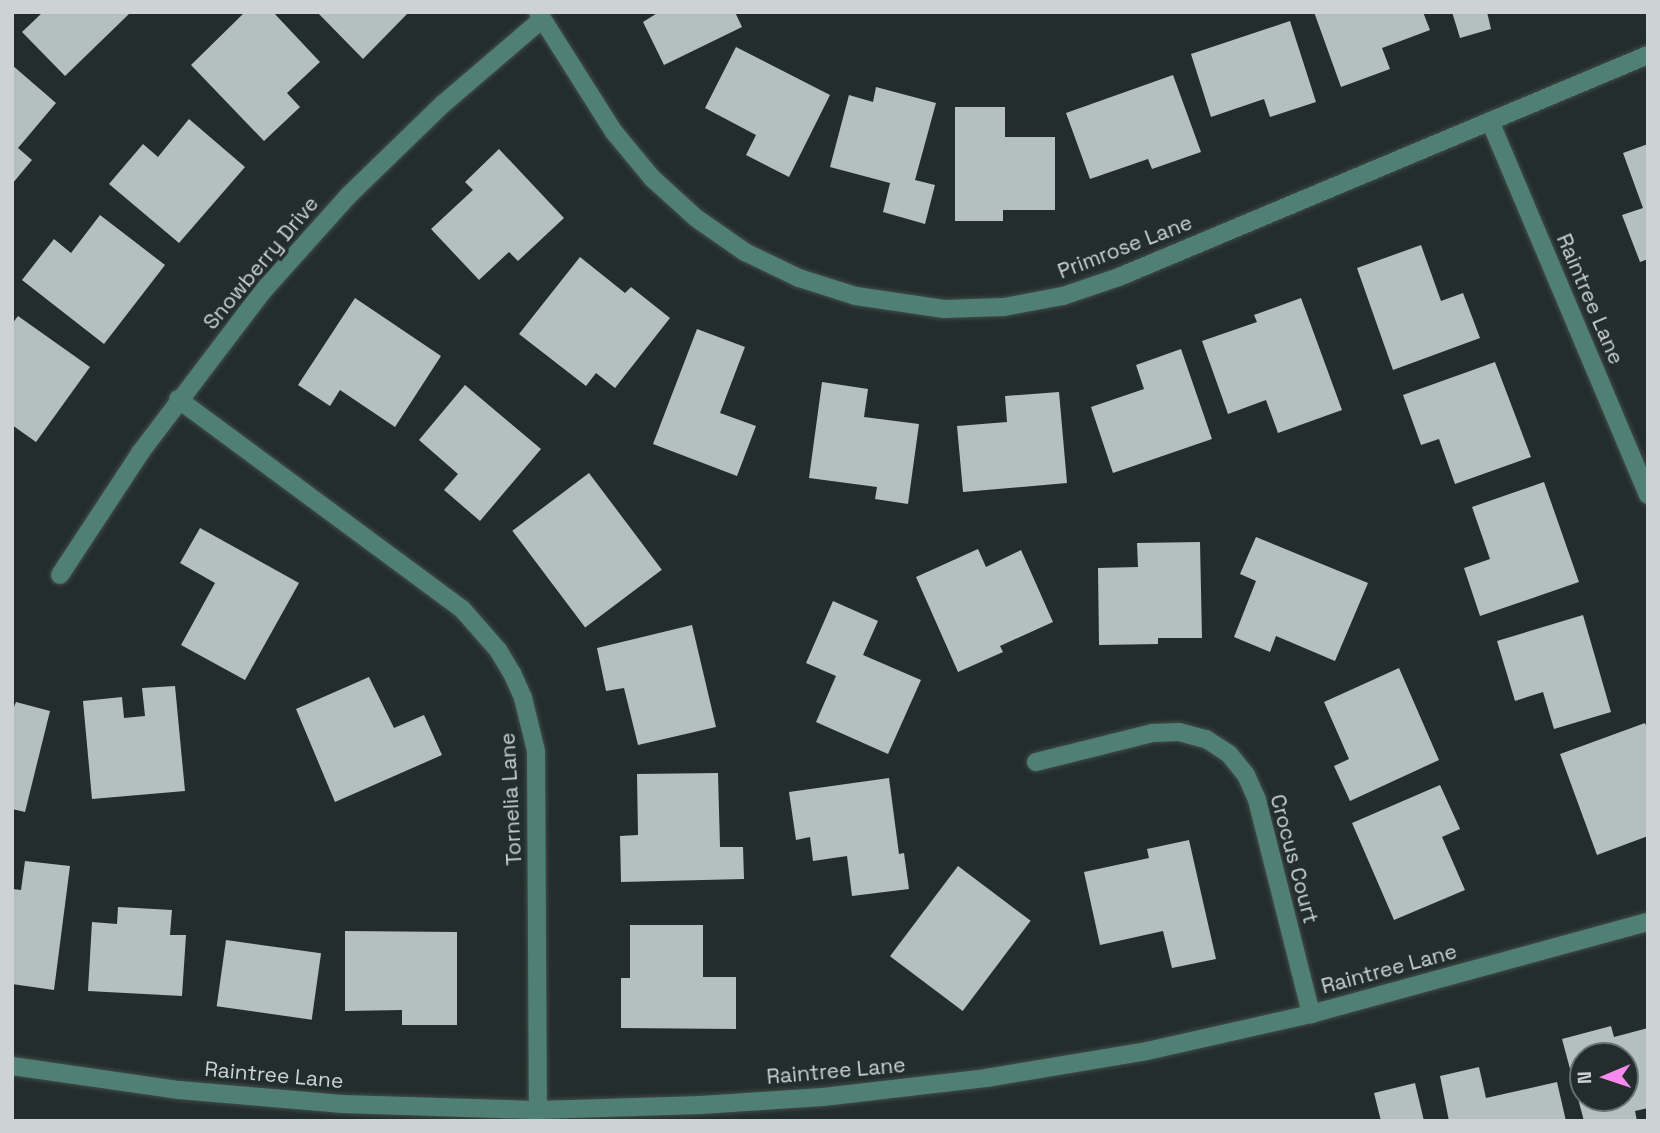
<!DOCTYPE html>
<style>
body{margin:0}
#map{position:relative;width:1660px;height:1133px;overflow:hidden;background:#232e2c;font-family:"Space Grotesk",sans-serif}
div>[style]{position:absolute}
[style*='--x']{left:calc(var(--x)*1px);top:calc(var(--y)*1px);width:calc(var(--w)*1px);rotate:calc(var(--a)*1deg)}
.building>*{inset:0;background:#b3c0bd;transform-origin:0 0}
.roads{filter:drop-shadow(0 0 2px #424c4a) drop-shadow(0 0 2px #424c4a)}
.minor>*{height:18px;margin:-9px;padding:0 9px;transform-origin:9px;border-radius:9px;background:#507f76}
span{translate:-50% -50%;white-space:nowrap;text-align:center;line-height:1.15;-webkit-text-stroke:7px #232e2c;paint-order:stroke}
.street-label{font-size:21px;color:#cdd3d2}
.frame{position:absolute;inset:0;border:14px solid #cdd3d2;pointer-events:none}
.north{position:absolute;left:1569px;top:1042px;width:70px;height:70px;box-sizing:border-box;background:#232e2c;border:2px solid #67706e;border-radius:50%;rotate:268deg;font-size:19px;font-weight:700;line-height:28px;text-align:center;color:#cdd3d2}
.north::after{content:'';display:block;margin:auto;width:24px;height:32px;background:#f689ee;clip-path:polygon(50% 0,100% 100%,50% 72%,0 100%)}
</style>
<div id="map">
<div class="building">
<div style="clip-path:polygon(43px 12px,131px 12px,65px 76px,22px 32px)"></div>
<div style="clip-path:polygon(245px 12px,273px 12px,320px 62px,287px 93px,300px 107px,264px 141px,191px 65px)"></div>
<div style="clip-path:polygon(317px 12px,409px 12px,363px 59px)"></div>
<div style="clip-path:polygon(659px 12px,735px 12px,742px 27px,664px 65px,643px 22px)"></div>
<div style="clip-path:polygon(1314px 12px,1423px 12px,1430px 30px,1382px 48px,1390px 69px,1341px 87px)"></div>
<div style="clip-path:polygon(1452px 12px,1487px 12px,1491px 29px,1460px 38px)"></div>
<div style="clip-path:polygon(1290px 21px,1316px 102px,1270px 117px,1264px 99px,1211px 117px,1191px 54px)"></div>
<div style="clip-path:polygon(736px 47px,830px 95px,789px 177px,746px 155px,756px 135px,705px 108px)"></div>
<div style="clip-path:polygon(12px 65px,56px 103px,18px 148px,32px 160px,12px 184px)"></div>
<div style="clip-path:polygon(1173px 75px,1201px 152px,1152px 169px,1148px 159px,1090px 179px,1066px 113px)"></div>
<div style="clip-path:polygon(876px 87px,936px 103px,915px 180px,935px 185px,925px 224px,883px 212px,890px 183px,830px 167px,849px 95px,873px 102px)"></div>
<div style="clip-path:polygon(955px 107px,1005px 107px,1005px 137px,1055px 137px,1055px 210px,1003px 210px,1003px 221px,955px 221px)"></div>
<div style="clip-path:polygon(189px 119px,245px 167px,179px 243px,109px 184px,143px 144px,158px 157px)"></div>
<div style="clip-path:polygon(1648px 144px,1648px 259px,1640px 262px,1622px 215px,1643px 208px,1623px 153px)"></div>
<div style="clip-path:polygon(499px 149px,564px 218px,518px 261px,509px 252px,479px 280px,431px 229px,473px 190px,465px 182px)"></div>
<div style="clip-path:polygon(100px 215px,165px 265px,104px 344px,22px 280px,54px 239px,71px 253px)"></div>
<div style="clip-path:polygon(1421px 245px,1441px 301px,1463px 293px,1480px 338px,1393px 370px,1357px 268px)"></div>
<div style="clip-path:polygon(580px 257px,625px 293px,631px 287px,670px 318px,615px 388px,596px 373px,586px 386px,519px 334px)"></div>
<div style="clip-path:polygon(355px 298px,441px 356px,395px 427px,340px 390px,330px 406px,298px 385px)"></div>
<div style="clip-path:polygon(1301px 298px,1342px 410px,1278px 433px,1266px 400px,1228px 414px,1202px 341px,1257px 322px,1254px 315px)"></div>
<div style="clip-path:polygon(18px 316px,90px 367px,36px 442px,12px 425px,12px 324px)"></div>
<div style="clip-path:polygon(697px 329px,745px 347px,720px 413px,756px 426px,737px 476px,653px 444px)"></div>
<div style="clip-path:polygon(1181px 349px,1212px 439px,1113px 473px,1091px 407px,1144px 389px,1136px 365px)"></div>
<div style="clip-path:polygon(1495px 362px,1531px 457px,1455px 484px,1439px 439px,1421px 445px,1403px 395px)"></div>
<div style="clip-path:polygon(822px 382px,868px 389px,864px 417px,919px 424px,908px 504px,875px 499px,877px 487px,809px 478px)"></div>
<div style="clip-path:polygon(465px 385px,541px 449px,480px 521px,444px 490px,458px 474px,419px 440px)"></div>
<div style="clip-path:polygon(1059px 392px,1067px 483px,963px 492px,957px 426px,1007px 422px,1005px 396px)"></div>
<div style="left:589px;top:473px;width:121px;height:96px;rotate:53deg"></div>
<div style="clip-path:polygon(1544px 482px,1579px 582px,1480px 616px,1464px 568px,1490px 559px,1472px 507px)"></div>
<div style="clip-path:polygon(200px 528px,299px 583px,245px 680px,181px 645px,215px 583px,180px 563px)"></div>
<div style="clip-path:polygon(1256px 537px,1368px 583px,1335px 661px,1276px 636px,1270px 652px,1234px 637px,1256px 581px,1240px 574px)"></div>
<div style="clip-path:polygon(1200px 542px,1202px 638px,1158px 638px,1158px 644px,1099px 645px,1098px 568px,1138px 567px,1137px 543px)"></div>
<div style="clip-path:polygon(978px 549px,986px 567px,1021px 550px,1053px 622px,1000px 646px,1003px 652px,958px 672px,916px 577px)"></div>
<div style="clip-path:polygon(833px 601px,878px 621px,863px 655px,921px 680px,888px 754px,816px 722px,836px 676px,806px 663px)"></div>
<div style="clip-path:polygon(1583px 615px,1611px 712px,1554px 729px,1543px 692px,1515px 701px,1497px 641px)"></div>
<div style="clip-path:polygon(692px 625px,716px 727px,638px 745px,624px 688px,606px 691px,597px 648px)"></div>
<div style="clip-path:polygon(1399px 668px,1439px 760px,1350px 801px,1334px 766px,1349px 759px,1324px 702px)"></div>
<div style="clip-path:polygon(369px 677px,394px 728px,424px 715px,442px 755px,335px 802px,296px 709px)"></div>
<div style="clip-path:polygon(175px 686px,185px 791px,92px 799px,83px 701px,122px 697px,124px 718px,145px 716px,142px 688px)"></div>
<div style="clip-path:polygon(16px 702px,50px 711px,25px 812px,12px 809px,12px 711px)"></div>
<div style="clip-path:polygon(1645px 723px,1648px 731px,1648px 836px,1597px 855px,1560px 754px)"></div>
<div style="clip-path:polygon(718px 773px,720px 847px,743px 847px,744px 879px,621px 882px,620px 836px,638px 835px,637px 774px)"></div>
<div style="clip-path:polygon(889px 778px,899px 854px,904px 853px,909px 889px,852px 896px,847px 856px,813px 861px,810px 837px,796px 840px,789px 792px)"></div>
<div style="clip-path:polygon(1440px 785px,1460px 829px,1442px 837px,1465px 890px,1394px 920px,1352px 823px)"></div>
<div style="clip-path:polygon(1189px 840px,1216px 959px,1172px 968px,1163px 931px,1100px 945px,1084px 872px,1149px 858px,1147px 849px)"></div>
<div style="clip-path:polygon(25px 861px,70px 866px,54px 990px,12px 984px,12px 889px,21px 890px)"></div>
<div style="left:958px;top:866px;width:91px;height:113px;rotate:37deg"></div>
<div style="clip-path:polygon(118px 907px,172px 910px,170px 935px,186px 935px,182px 996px,88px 991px,92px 922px,117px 924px)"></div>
<div style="clip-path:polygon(630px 925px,703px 925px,703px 977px,736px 977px,736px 1029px,621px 1028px,621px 978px,630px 978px)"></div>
<div style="clip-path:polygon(345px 931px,457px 932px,457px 1025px,402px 1025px,402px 1010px,345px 1011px)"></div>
<div style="left:226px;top:940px;width:96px;height:67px;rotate:8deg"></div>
<div style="clip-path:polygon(evenodd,1611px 1026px,1614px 1037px,1648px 1028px,1648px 1108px,1635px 1111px,1637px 1121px,1584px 1121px,1562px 1039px,1611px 1026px,1583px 1056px,1625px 1056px,1625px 1098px,1583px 1098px,1583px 1056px)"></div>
<div style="clip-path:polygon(1479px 1067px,1486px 1098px,1557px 1082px,1566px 1121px,1449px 1121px,1440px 1076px)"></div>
<div style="clip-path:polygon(1415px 1083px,1424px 1121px,1381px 1121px,1374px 1093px)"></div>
</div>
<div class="roads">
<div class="minor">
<div style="--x:538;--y:12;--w:142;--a:57.7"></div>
<div style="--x:614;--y:132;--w:60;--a:50.4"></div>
<div style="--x:652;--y:178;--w:59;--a:42.3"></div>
<div style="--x:696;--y:218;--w:60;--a:34.8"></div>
<div style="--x:745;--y:252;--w:60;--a:25.7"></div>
<div style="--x:799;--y:278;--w:60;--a:17.5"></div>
<div style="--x:856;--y:296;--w:89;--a:8.4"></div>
<div style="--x:944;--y:309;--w:60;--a:-1.9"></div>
<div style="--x:1004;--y:307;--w:60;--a:-10.6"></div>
<div style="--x:1063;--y:296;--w:59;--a:-18.7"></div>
<div style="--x:1119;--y:277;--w:574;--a:-22.77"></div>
<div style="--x:1490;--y:121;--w:406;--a:67.1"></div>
<div style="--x:178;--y:399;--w:353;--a:36.5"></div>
<div style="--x:462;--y:609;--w:55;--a:48.7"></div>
<div style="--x:498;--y:650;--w:27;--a:59"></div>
<div style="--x:512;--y:673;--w:27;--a:66"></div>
<div style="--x:523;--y:698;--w:55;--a:76.2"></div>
<div style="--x:536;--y:751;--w:359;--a:89.7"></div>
<div style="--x:60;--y:575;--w:146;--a:-56.7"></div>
<div style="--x:140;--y:453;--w:202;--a:-52.8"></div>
<div style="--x:262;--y:292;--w:130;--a:-48.1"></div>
<div style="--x:349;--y:195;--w:131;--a:-44.1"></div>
<div style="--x:443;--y:104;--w:130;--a:-40.6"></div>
<div style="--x:1036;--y:762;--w:120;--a:-14"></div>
<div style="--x:1152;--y:733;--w:27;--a:-2"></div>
<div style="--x:1179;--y:732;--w:28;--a:15"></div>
<div style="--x:1206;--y:739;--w:27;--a:33"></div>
<div style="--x:1229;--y:754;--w:27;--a:51"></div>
<div style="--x:1246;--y:775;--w:27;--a:66"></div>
<div style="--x:1257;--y:800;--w:221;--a:75.8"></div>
<div style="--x:12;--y:1066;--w:169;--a:8.2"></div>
<div style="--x:179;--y:1090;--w:164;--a:4.9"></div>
<div style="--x:342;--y:1104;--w:196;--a:1.8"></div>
<div style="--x:538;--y:1110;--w:163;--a:-1.8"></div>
<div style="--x:701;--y:1105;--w:122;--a:-3.8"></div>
<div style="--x:823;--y:1097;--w:164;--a:-6.6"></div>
<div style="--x:986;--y:1078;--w:163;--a:-9.5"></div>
<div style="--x:1147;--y:1051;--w:168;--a:-12.7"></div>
<div style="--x:1311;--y:1014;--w:349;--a:-15.3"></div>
</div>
</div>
<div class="street-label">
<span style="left:1125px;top:247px;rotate:-21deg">Primrose Lane</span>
<span style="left:261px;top:263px;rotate:-50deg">Snowberry Drive</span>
<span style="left:1590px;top:299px;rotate:67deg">Raintree Lane</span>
<span style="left:511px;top:799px;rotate:-93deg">Tornelia Lane</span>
<span style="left:1294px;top:859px;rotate:75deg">Crocus Court</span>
<span style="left:1389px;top:969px;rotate:-15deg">Raintree Lane</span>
<span style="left:836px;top:1071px;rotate:-5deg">Raintree Lane</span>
<span style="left:274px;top:1075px;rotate:5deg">Raintree Lane</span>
</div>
<div class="frame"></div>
<div class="north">N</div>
</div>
